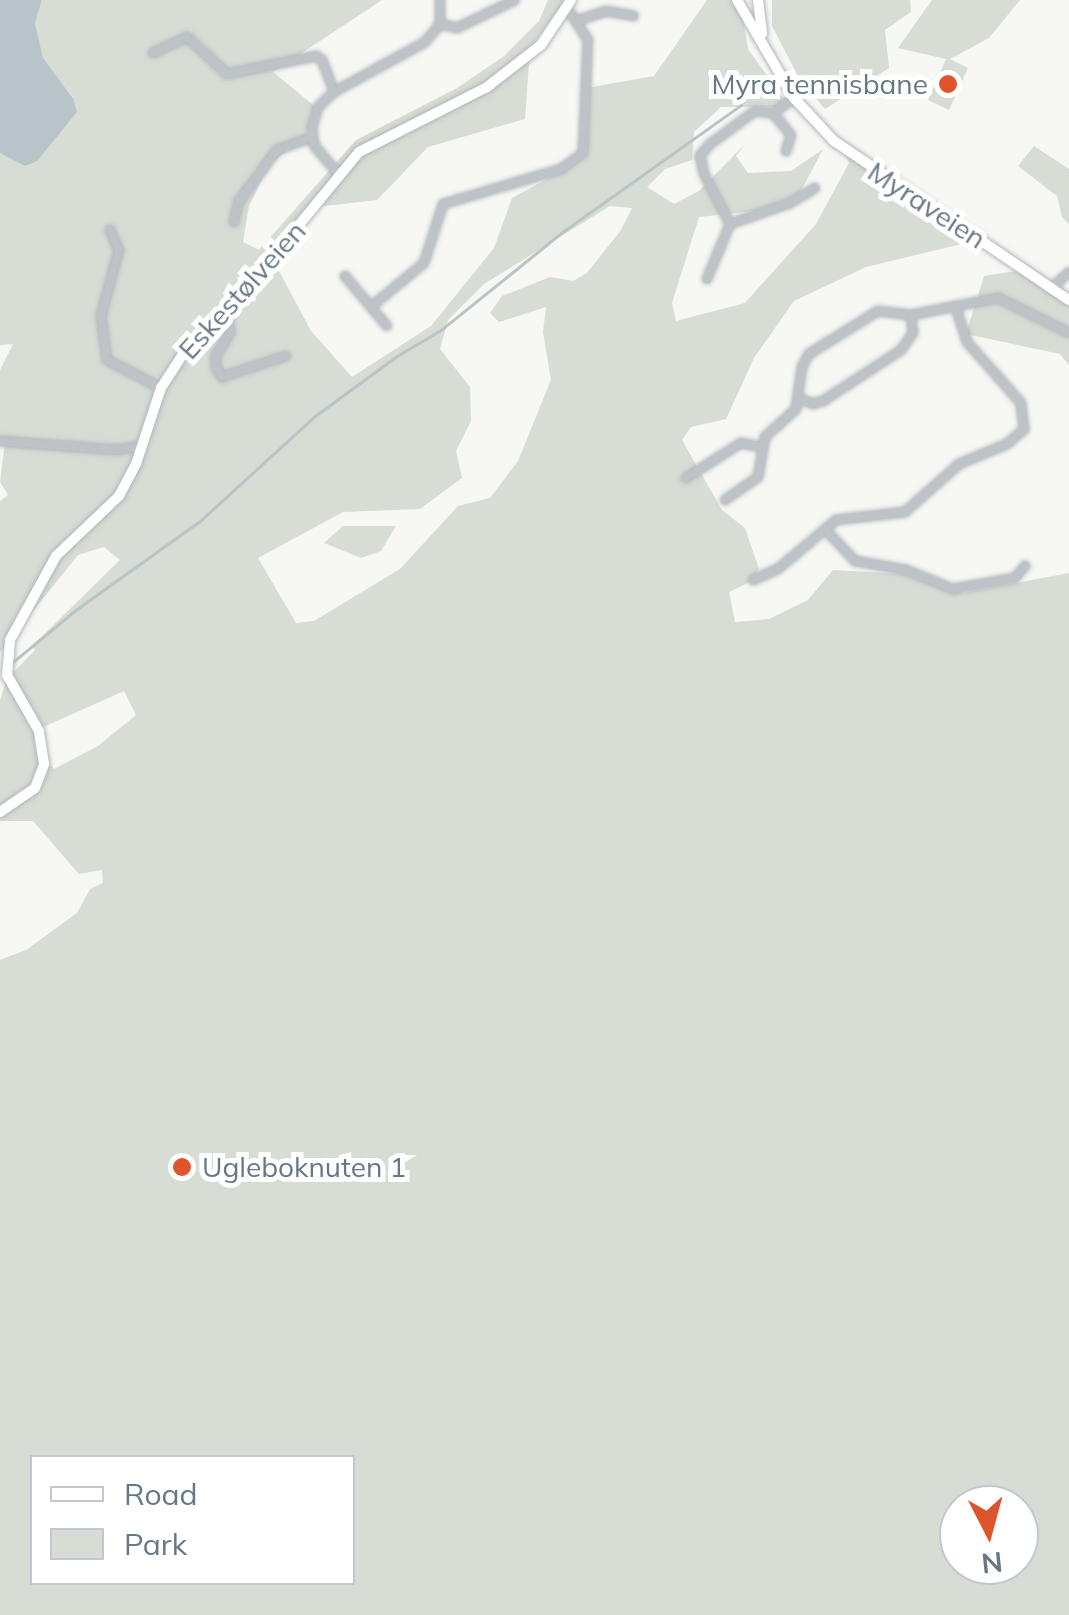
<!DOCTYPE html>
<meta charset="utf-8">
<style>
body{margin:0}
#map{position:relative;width:1069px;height:1615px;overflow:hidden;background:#f7f7f4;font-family:Mulish,sans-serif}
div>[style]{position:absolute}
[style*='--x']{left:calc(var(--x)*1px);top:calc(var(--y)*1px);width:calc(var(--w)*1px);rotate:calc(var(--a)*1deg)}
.green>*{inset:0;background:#d7dcd4}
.water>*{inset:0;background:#b8c4c8}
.stream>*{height:2.5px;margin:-1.25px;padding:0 1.25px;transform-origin:1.25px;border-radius:1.25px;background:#b8c4c8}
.roads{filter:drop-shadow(0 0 2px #b1b7bb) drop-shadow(0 0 2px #b1b7bb)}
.minor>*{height:8px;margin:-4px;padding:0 4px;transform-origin:4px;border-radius:4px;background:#bec3c7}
.secondary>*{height:10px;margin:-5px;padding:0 5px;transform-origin:5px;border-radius:5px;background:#fff}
.dots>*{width:28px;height:28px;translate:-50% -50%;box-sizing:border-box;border:5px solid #fff;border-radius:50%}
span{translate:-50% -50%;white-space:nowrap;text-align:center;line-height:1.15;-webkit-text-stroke:10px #fff;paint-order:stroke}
.poi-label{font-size:28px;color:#677885}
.right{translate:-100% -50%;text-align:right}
.left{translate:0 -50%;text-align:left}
.street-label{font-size:28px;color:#677885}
.legend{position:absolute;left:30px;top:1455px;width:325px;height:130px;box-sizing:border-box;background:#fff;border:2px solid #c2c9ce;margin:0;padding:12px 18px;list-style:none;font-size:30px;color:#677885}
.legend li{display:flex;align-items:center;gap:20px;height:50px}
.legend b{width:50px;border:2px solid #c2c9ce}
.north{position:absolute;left:939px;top:1485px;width:100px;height:100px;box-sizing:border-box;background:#fff;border:2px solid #c2c9ce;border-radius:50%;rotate:174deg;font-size:28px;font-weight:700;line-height:40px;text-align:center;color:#677885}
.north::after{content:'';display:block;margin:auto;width:35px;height:45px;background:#df542d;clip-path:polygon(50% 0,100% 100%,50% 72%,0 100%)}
</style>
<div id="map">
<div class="green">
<div style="clip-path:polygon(evenodd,42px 0,382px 0,273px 72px,317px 108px,304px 137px,269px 165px,249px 206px,243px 242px,259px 250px,356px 140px,457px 88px,504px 56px,539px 21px,548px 0,565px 0,530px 48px,525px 119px,428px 147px,377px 200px,316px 207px,271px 256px,311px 331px,352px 377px,431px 326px,494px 248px,512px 198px,558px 173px,582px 147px,586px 88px,654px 76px,707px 0,740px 0,748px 49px,786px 102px,774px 111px,773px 107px,721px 107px,694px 132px,692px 160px,665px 169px,647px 187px,674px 204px,699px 191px,745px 144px,736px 156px,748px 173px,791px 171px,823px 149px,799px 195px,755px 211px,699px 217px,672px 303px,676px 321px,745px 303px,816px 224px,849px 163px,844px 154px,974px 241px,866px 267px,794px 301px,754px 358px,726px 419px,691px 427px,682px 440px,722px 510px,745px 528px,759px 569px,750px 582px,729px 592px,735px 622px,769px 619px,808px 600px,833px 570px,903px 574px,963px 593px,1069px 573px,1069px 1615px,0 1615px,0 960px,26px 950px,77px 913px,90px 889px,103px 883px,102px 870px,79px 874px,33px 821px,0 821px,0 700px,7px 679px,35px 650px,32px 646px,120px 560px,104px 547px,78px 555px,0 652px,0 501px,8px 495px,0 482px,5px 442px,0 440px,0 370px,13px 344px,0 345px,0 153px,5px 155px,73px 97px,43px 59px,35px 23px,42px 0,610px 206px,632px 208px,621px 230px,587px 273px,573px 281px,550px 277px,502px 296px,490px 313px,499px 322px,546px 307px,543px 332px,551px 380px,518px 461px,490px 498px,458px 506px,400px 569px,314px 621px,296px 623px,258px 558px,343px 512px,420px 509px,462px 478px,456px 451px,471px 421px,470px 387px,440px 349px,448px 320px,484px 284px,610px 206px,42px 0,124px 691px,136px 715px,98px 746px,54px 769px,44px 756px,41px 728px,124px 691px,42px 0,32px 1458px,352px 1458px,352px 1582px,32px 1582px,32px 1458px,42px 0,959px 1505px,1019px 1505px,1019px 1565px,959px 1565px,959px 1505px)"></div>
<div style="clip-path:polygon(772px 0,910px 0,911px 12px,885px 30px,889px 68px,825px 109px,801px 82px,772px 26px)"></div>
<div style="clip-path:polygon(932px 0,1020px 0,989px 38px,950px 59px,968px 68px,949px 110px,928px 100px,946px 59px,898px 48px)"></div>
<div style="clip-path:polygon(1034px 146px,1069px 169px,1069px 224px,1062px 217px,1057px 196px,1018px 166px)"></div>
<div style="clip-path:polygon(1016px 271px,1061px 289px,1069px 297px,1069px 365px,1060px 354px,966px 334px,984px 276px)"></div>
<div style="clip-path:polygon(343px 526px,396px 526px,381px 551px,361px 558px,324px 543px)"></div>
</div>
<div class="water">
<div style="clip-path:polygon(0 0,42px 0,35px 23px,43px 58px,73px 98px,77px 112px,37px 161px,25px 166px,0 153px)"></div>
</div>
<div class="stream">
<div style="--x:13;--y:662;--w:83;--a:-39.6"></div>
<div style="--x:77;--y:609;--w:151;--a:-35.6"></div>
<div style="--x:200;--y:521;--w:156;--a:-42.4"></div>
<div style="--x:315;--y:416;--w:102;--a:-36.2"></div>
<div style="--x:397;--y:356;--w:51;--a:-30.6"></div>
<div style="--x:441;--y:330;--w:154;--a:-38.9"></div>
<div style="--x:561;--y:233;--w:221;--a:-35.4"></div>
</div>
<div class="roads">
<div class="minor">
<div style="--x:579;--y:20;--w:28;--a:-18"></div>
<div style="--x:606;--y:11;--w:28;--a:10"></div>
<div style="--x:440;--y:24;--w:17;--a:13"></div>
<div style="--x:457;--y:28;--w:64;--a:-25.8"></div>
<div style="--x:153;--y:53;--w:38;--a:-25"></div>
<div style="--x:187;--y:37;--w:54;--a:42.8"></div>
<div style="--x:227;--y:74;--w:91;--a:-11.4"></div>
<div style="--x:316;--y:56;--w:7;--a:34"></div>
<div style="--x:322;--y:60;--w:34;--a:69"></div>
<div style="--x:794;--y:98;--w:26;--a:144"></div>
<div style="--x:773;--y:113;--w:18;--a:-174"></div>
<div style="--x:755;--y:111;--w:56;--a:143.7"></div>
<div style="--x:710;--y:144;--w:16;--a:130"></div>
<div style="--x:700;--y:156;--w:18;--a:77"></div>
<div style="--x:704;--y:174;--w:56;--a:62.5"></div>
<div style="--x:730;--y:224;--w:64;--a:-19.3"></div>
<div style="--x:790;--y:203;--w:29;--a:-31"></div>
<div style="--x:773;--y:113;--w:28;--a:51"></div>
<div style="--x:791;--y:135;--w:17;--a:107"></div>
<div style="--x:339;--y:175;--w:39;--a:-130"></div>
<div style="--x:314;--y:145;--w:17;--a:-97"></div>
<div style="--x:312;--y:128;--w:22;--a:-74"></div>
<div style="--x:318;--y:107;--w:22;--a:-43"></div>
<div style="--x:334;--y:92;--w:104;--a:-28.8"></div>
<div style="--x:425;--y:42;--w:23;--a:-50"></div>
<div style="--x:440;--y:24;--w:24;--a:-90"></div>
<div style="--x:234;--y:222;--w:22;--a:-77"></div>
<div style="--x:239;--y:201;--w:64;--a:-53.3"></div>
<div style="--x:277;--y:150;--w:37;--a:-20"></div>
<div style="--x:110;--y:230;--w:22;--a:66"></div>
<div style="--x:119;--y:250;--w:68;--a:105.3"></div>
<div style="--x:101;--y:316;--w:44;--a:82.2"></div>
<div style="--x:107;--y:360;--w:61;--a:27.4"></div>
<div style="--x:345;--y:276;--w:65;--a:50"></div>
<div style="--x:707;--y:279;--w:60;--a:-67.3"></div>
<div style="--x:1052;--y:288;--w:23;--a:-43"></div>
<div style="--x:372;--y:306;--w:67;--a:-39.6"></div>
<div style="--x:424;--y:263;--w:62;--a:-72.1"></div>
<div style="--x:443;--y:204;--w:123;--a:-16.5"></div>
<div style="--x:561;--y:169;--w:27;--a:-36"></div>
<div style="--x:583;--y:153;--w:113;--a:-87.5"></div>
<div style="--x:588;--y:40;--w:37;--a:-123"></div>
<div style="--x:228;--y:311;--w:22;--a:85"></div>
<div style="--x:230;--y:333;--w:26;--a:122"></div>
<div style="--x:216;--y:355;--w:12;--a:90"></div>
<div style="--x:216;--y:367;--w:12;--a:59"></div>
<div style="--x:222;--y:377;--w:67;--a:-18.2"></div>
<div style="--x:911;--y:315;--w:89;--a:-11.1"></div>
<div style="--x:998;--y:298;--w:79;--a:26.2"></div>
<div style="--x:0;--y:441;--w:117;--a:4.4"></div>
<div style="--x:117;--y:450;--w:25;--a:-9"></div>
<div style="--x:686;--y:478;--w:65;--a:-32.5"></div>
<div style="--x:741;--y:443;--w:21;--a:11"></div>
<div style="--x:725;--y:500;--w:40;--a:-34.9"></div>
<div style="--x:758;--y:477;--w:41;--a:-80.1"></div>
<div style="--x:765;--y:437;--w:42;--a:-42.1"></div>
<div style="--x:796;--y:409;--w:42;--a:-81.9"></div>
<div style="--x:802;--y:367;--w:15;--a:-62"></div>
<div style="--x:809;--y:354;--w:81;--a:-31.9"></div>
<div style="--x:878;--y:311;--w:33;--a:7"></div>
<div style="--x:911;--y:315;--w:18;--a:84"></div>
<div style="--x:913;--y:333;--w:21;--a:125"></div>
<div style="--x:901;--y:350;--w:93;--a:146.8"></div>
<div style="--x:823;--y:401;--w:10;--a:163"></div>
<div style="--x:813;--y:404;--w:15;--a:-157"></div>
<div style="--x:825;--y:529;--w:44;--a:46.8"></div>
<div style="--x:855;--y:561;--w:52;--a:10"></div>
<div style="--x:906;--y:570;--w:51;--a:22"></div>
<div style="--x:953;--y:589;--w:63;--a:-10.1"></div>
<div style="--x:1015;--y:578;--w:16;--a:-50"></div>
<div style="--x:753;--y:580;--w:27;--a:-24"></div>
<div style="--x:778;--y:569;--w:76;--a:-40.2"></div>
<div style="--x:836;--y:520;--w:69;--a:-6.6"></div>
<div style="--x:905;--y:512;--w:72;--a:-41.6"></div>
<div style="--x:959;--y:464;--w:52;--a:-22.6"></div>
<div style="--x:1007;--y:444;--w:23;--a:-41"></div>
<div style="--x:1024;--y:429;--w:26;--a:-97"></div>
<div style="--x:1021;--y:403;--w:81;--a:-131.5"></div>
<div style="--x:967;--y:342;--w:38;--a:-108"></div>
</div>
<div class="secondary">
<div style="--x:737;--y:0;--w:113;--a:59.8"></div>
<div style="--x:794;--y:98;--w:59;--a:47.1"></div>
<div style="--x:834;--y:141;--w:284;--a:34.1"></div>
<div style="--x:758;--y:0;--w:34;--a:83"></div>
<div style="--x:0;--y:812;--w:42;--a:-34.4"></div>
<div style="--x:35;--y:788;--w:26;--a:-69"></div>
<div style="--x:44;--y:764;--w:33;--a:-99"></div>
<div style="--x:39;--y:731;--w:64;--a:-119.7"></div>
<div style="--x:7;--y:675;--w:35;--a:-85"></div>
<div style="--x:10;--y:640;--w:96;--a:-61.3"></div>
<div style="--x:56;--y:556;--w:87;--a:-43.6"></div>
<div style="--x:119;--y:496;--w:36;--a:-62"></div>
<div style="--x:136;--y:464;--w:80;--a:-71.8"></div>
<div style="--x:161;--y:388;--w:44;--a:-57"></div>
<div style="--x:185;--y:351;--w:59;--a:-42.9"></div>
<div style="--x:228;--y:311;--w:206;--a:-50.5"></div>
<div style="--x:359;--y:152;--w:144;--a:-26.9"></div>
<div style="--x:487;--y:87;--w:68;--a:-37.9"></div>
<div style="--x:541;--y:45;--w:54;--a:-56.3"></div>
</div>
</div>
<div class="dots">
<div style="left:948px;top:84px;background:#df542d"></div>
<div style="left:182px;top:1167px;background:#df542d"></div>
</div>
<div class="poi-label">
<span class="right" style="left:928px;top:84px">Myra tennisbane</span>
<span class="left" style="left:202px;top:1167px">Ugleboknuten 1</span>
</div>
<div class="street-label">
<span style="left:927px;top:205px;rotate:33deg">Myraveien</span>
<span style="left:242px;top:290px;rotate:-48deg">Eskestølveien</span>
</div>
<ul class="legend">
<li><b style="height:12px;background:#fff"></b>Road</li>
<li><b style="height:28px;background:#d7dcd4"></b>Park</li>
</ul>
<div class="north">N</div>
</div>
